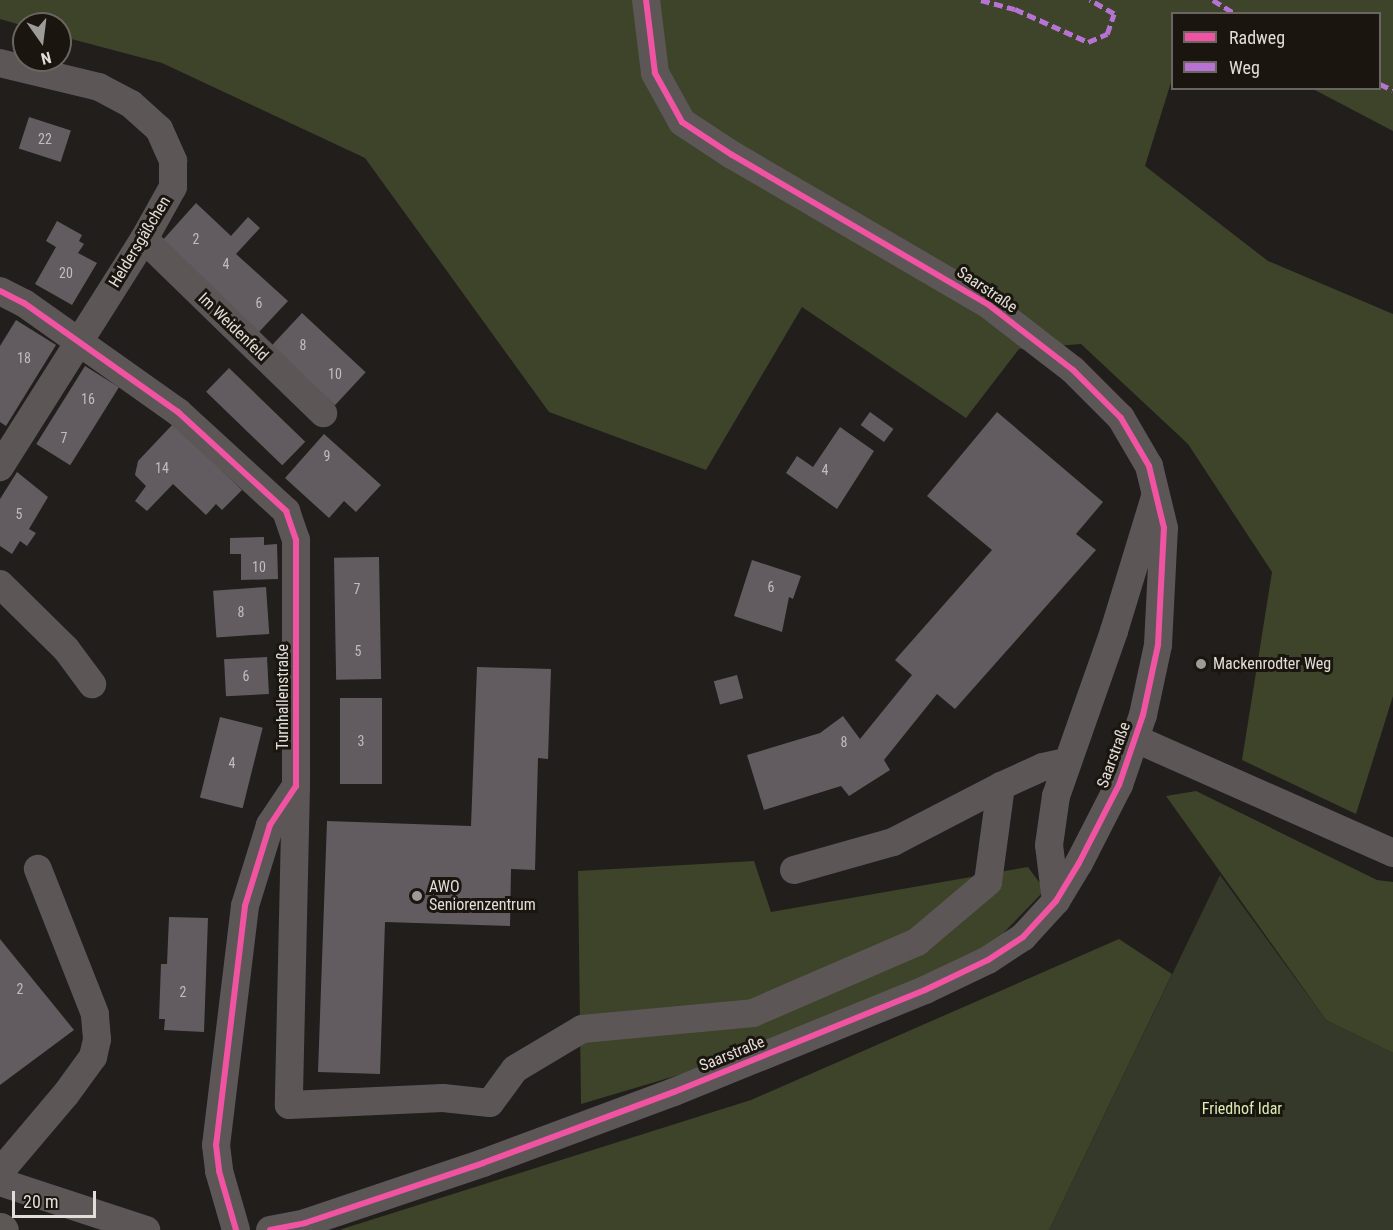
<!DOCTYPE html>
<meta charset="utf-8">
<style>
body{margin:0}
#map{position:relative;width:1393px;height:1230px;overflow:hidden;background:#211e1c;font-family:"Roboto Condensed",sans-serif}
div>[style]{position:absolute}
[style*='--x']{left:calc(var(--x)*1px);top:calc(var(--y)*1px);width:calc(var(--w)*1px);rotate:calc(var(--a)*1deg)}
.green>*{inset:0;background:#343929}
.forest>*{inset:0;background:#3d442a}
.building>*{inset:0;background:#625c61;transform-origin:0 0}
.minor>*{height:28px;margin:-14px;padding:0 14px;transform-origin:14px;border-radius:14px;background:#5c5756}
.major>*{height:33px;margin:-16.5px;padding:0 16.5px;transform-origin:16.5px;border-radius:16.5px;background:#5d5855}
.quiet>*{height:4.5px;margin-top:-2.25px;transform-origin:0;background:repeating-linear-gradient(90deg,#b673d3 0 9px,transparent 0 13.5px)}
.cycleway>*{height:6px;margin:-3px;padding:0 3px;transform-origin:3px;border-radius:3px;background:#f153a3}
.dots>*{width:16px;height:16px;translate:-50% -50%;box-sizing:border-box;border:3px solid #1b1510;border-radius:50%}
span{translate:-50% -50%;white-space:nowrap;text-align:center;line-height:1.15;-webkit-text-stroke:6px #1b1510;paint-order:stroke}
.number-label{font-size:14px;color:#c1bdbb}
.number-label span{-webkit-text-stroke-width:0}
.street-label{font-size:16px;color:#e1ddd9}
.poi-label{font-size:16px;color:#e1ddd9}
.left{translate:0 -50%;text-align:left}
.park-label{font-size:16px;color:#d9ecb2}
.legend{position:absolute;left:1171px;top:12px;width:210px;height:78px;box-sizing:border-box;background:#1b1510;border:2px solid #6a6560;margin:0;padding:8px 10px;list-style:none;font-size:18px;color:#e1ddd9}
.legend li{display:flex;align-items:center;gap:12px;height:30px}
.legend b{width:30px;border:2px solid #6a6560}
.north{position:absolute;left:12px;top:12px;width:60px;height:60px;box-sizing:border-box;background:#1b1510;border:2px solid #6a6560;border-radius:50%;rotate:166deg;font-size:16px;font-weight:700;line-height:24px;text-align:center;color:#e1ddd9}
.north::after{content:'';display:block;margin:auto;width:21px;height:27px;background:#9e9a97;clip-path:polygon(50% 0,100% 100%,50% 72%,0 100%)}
.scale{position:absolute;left:12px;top:1191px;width:84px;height:27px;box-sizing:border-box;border:3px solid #e1ddd9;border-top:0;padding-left:8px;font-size:18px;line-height:21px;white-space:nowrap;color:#e1ddd9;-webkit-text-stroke:4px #1b1510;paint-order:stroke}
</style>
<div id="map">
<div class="green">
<div style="clip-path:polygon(1220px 875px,1326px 1020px,1393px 1053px,1393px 1230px,1049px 1230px)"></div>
</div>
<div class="forest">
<div style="clip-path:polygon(0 0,1393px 0,1393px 131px,1313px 89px,1380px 88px,1380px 14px,1172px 14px,1172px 79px,1145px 166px,1268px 261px,1393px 314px,1393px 696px,1356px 814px,1242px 760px,1272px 572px,1188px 444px,1081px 344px,1019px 349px,966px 418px,802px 307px,706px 470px,549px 412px,365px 158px,162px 63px,60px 36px,60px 24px,24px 26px,0 19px)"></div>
<div style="clip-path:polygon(1196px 791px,1377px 880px,1393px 882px,1393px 1053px,1326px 1020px,1166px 796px)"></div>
<div style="clip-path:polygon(754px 861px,771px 912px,1028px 867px,1045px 890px,987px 950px,760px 1051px,581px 1104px,578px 871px)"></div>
<div style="clip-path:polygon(1119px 939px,1172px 974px,1049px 1230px,339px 1230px,751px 1100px)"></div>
</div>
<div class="building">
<div style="left:29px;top:117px;width:44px;height:33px;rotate:18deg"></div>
<div style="clip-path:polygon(196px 203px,231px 236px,248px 217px,260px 228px,236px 254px,288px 301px,259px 332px,161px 242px)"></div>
<div style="clip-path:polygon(57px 221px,82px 235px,79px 241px,84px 244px,78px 253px,97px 263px,72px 305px,35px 284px,56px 247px,46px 241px)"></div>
<div style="left:302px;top:313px;width:87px;height:45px;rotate:43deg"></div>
<div style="clip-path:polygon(16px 320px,56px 345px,6px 426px,0 422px,0 346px)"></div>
<div style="left:85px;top:366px;width:40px;height:92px;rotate:32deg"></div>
<div style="left:229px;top:368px;width:106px;height:33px;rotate:44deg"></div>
<div style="left:870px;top:412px;width:29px;height:16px;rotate:36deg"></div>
<div style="clip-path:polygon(997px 412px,1103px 502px,1076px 534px,1096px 550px,955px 709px,937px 694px,884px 760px,890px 770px,849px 796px,841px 786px,764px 810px,747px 755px,820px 733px,843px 716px,860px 739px,912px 675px,895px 660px,992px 550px,927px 496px)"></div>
<div style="clip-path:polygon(173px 424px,242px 490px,222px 510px,216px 504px,206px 515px,173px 484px,147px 511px,135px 501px,146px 486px,135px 475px,138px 461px)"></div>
<div style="clip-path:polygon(840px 427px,874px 451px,837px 509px,786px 473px,797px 456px,813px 467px)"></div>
<div style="clip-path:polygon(324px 434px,381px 485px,356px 512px,344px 501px,329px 518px,285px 478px)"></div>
<div style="clip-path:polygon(17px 472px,48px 497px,29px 529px,36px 533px,27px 546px,20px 541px,12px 554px,0 546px,0 499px)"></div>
<div style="clip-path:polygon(264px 537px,264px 545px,277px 544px,278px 579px,241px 580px,241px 554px,230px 554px,230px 538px)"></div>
<div style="left:379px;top:557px;width:122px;height:45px;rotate:89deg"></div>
<div style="clip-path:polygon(752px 560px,801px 576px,793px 599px,789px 597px,782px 632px,734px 616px)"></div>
<div style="left:266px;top:587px;width:47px;height:53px;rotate:86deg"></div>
<div style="left:267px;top:657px;width:37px;height:43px;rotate:87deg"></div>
<div style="clip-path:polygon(477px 667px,551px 669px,548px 759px,538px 758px,535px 870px,511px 869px,510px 926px,385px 922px,380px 1074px,318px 1072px,327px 821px,471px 826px)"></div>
<div style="left:737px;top:675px;width:24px;height:24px;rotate:75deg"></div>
<div style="left:340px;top:698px;width:42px;height:86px"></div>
<div style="left:220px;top:717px;width:44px;height:83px;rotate:14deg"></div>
<div style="clip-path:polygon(169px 917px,208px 918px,204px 1032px,164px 1030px,165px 1019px,159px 1019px,161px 964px,167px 964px)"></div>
<div style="clip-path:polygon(0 939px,74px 1030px,0 1085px)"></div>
</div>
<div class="minor">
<div style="--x:0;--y:63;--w:102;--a:13.6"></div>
<div style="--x:99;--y:87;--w:36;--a:28"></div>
<div style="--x:131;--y:104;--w:38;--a:42"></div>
<div style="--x:159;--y:129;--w:35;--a:66"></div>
<div style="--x:173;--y:161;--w:26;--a:90"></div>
<div style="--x:173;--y:187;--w:60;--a:119.1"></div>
<div style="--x:144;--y:239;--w:270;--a:122.3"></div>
<div style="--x:144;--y:239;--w:250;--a:44.2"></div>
<div style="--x:0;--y:291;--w:27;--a:27"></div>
<div style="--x:24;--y:303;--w:189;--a:35.3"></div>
<div style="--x:178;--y:412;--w:147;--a:42.5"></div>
<div style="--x:286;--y:511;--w:31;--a:71"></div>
<div style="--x:296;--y:540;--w:246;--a:90"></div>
<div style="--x:296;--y:786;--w:47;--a:123.7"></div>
<div style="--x:270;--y:825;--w:85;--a:107.2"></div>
<div style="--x:245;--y:906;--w:241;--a:96.9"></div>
<div style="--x:216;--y:1145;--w:26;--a:83"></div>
<div style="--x:219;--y:1171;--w:61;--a:73.9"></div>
<div style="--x:0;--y:584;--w:93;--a:44.6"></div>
<div style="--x:66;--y:649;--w:44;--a:53.4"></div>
<div style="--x:1136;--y:739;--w:281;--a:23.9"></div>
<div style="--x:296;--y:786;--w:319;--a:91.3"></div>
<div style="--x:289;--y:1105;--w:154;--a:-2.6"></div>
<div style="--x:443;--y:1098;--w:47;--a:6.1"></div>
<div style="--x:490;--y:1103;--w:42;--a:-53.7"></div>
<div style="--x:515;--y:1069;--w:78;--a:-30.8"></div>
<div style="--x:582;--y:1029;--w:172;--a:-5.3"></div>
<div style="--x:753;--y:1013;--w:179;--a:-23.4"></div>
<div style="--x:917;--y:942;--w:93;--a:-40.2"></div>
<div style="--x:988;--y:882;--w:97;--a:-82.3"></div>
<div style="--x:1001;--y:786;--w:46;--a:-24.3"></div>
<div style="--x:1043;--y:767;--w:25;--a:-12"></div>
<div style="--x:794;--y:870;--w:103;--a:-15.8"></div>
<div style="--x:893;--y:842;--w:122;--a:-27.4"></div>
<div style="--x:1056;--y:901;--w:56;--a:-97.1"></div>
<div style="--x:1049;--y:845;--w:49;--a:-81.9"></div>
<div style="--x:1056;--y:796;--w:175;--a:-70.6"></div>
<div style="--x:1114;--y:631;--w:140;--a:-73"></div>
<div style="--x:0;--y:1172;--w:102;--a:-49.8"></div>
<div style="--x:66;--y:1094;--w:46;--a:-53.9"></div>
<div style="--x:93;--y:1057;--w:18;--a:-77"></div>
<div style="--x:97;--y:1039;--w:25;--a:-95"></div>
<div style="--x:95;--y:1014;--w:156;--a:-111.5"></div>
<div style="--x:0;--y:1182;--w:154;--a:18.2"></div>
<div style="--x:270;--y:1230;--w:36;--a:-11"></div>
<div style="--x:305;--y:1223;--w:188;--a:-18.6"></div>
<div style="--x:483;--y:1163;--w:204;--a:-20.4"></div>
<div style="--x:674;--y:1092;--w:271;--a:-22.1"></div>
<div style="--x:925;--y:990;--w:70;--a:-25.5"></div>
<div style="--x:988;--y:960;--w:42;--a:-33.3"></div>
<div style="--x:1023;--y:937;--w:49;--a:-47.5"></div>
<div style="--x:1056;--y:901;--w:44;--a:-58.8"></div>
<div style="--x:1079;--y:863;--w:88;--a:-62.9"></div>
<div style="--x:1119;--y:785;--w:74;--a:-71.1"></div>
<div style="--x:1143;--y:715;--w:72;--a:-77.9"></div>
<div style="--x:1158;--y:645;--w:117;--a:-87.1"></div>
<div style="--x:1164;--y:528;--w:64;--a:-103.6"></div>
<div style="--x:1149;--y:466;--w:56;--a:-120.3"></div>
<div style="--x:1121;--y:418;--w:68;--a:-135"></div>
<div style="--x:1073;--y:370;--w:106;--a:-142.3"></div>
<div style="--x:989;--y:305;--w:298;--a:-149.7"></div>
<div style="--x:732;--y:155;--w:60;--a:-146.6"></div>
<div style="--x:682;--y:122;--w:56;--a:-118.9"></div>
<div style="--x:655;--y:73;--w:74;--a:-97"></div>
</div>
<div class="major">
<div style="--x:0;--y:1229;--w:2;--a:27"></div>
</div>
<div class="quiet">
<div style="--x:981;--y:0;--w:35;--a:15"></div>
<div style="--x:1015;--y:9;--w:80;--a:24.3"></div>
<div style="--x:1088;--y:42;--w:21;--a:-23"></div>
<div style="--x:1107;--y:34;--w:21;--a:-71"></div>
<div style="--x:1114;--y:14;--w:28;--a:-150"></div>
<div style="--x:1213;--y:0;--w:26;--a:32"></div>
<div style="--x:1380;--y:84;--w:14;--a:25"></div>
</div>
<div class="cycleway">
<div style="--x:0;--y:291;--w:27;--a:27"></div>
<div style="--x:24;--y:303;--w:189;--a:35.3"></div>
<div style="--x:178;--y:412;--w:147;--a:42.5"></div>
<div style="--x:286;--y:511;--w:31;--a:71"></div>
<div style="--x:296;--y:540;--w:246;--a:90"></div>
<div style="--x:296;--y:786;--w:47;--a:123.7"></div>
<div style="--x:270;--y:825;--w:85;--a:107.2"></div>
<div style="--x:245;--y:906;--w:241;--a:96.9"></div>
<div style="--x:216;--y:1145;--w:26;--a:83"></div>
<div style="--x:219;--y:1171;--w:61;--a:73.9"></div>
<div style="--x:270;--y:1230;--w:36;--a:-11"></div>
<div style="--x:305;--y:1223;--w:188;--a:-18.6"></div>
<div style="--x:483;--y:1163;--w:204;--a:-20.4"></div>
<div style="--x:674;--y:1092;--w:271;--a:-22.1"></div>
<div style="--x:925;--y:990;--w:70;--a:-25.5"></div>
<div style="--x:988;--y:960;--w:42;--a:-33.3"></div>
<div style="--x:1023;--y:937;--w:49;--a:-47.5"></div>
<div style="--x:1056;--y:901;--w:44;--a:-58.8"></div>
<div style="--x:1079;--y:863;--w:88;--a:-62.9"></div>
<div style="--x:1119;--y:785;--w:74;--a:-71.1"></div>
<div style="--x:1143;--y:715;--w:72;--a:-77.9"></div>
<div style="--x:1158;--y:645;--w:117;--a:-87.1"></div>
<div style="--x:1164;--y:528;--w:64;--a:-103.6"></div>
<div style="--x:1149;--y:466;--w:56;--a:-120.3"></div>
<div style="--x:1121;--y:418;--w:68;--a:-135"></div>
<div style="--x:1073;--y:370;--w:106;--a:-142.3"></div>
<div style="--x:989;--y:305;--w:298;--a:-149.7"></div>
<div style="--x:732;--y:155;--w:60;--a:-146.6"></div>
<div style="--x:682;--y:122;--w:56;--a:-118.9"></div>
<div style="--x:655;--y:73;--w:74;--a:-97"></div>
</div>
<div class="dots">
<div style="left:1201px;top:664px;background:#9e9a97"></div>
<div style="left:417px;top:896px;background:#9e9a97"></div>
</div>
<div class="number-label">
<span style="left:45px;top:139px">22</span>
<span style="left:196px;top:239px">2</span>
<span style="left:226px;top:264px">4</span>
<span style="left:66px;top:273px">20</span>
<span style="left:259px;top:303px">6</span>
<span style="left:303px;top:345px">8</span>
<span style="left:24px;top:358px">18</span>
<span style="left:335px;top:374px">10</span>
<span style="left:88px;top:399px">16</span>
<span style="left:64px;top:438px">7</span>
<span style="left:327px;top:456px">9</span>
<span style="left:162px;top:468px">14</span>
<span style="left:825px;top:470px">4</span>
<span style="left:19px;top:514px">5</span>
<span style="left:259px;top:567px">10</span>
<span style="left:771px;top:587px">6</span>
<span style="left:357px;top:589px">7</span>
<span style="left:241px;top:612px">8</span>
<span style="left:358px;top:651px">5</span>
<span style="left:246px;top:676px">6</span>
<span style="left:361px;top:741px">3</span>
<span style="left:844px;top:742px">8</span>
<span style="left:232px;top:763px">4</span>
<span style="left:20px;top:989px">2</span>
<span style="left:183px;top:992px">2</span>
</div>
<div class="street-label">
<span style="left:140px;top:242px;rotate:-59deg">Heldersgäßchen</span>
<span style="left:987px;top:290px;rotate:34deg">Saarstraße</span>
<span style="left:233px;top:327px;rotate:44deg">Im Weidenfeld</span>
<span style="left:283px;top:697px;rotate:-90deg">Turnhallenstraße</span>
<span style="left:1114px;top:755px;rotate:-70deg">Saarstraße</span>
<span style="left:732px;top:1054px;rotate:-22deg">Saarstraße</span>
</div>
<div class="poi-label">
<span class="left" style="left:1213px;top:664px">Mackenrodter Weg</span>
<span class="left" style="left:429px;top:896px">AWO<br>Seniorenzentrum</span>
</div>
<div class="park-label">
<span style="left:1242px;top:1109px">Friedhof Idar</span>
</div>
<ul class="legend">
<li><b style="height:8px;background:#f153a3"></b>Radweg</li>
<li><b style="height:8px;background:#b673d3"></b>Weg</li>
</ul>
<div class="north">N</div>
<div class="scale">20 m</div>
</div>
